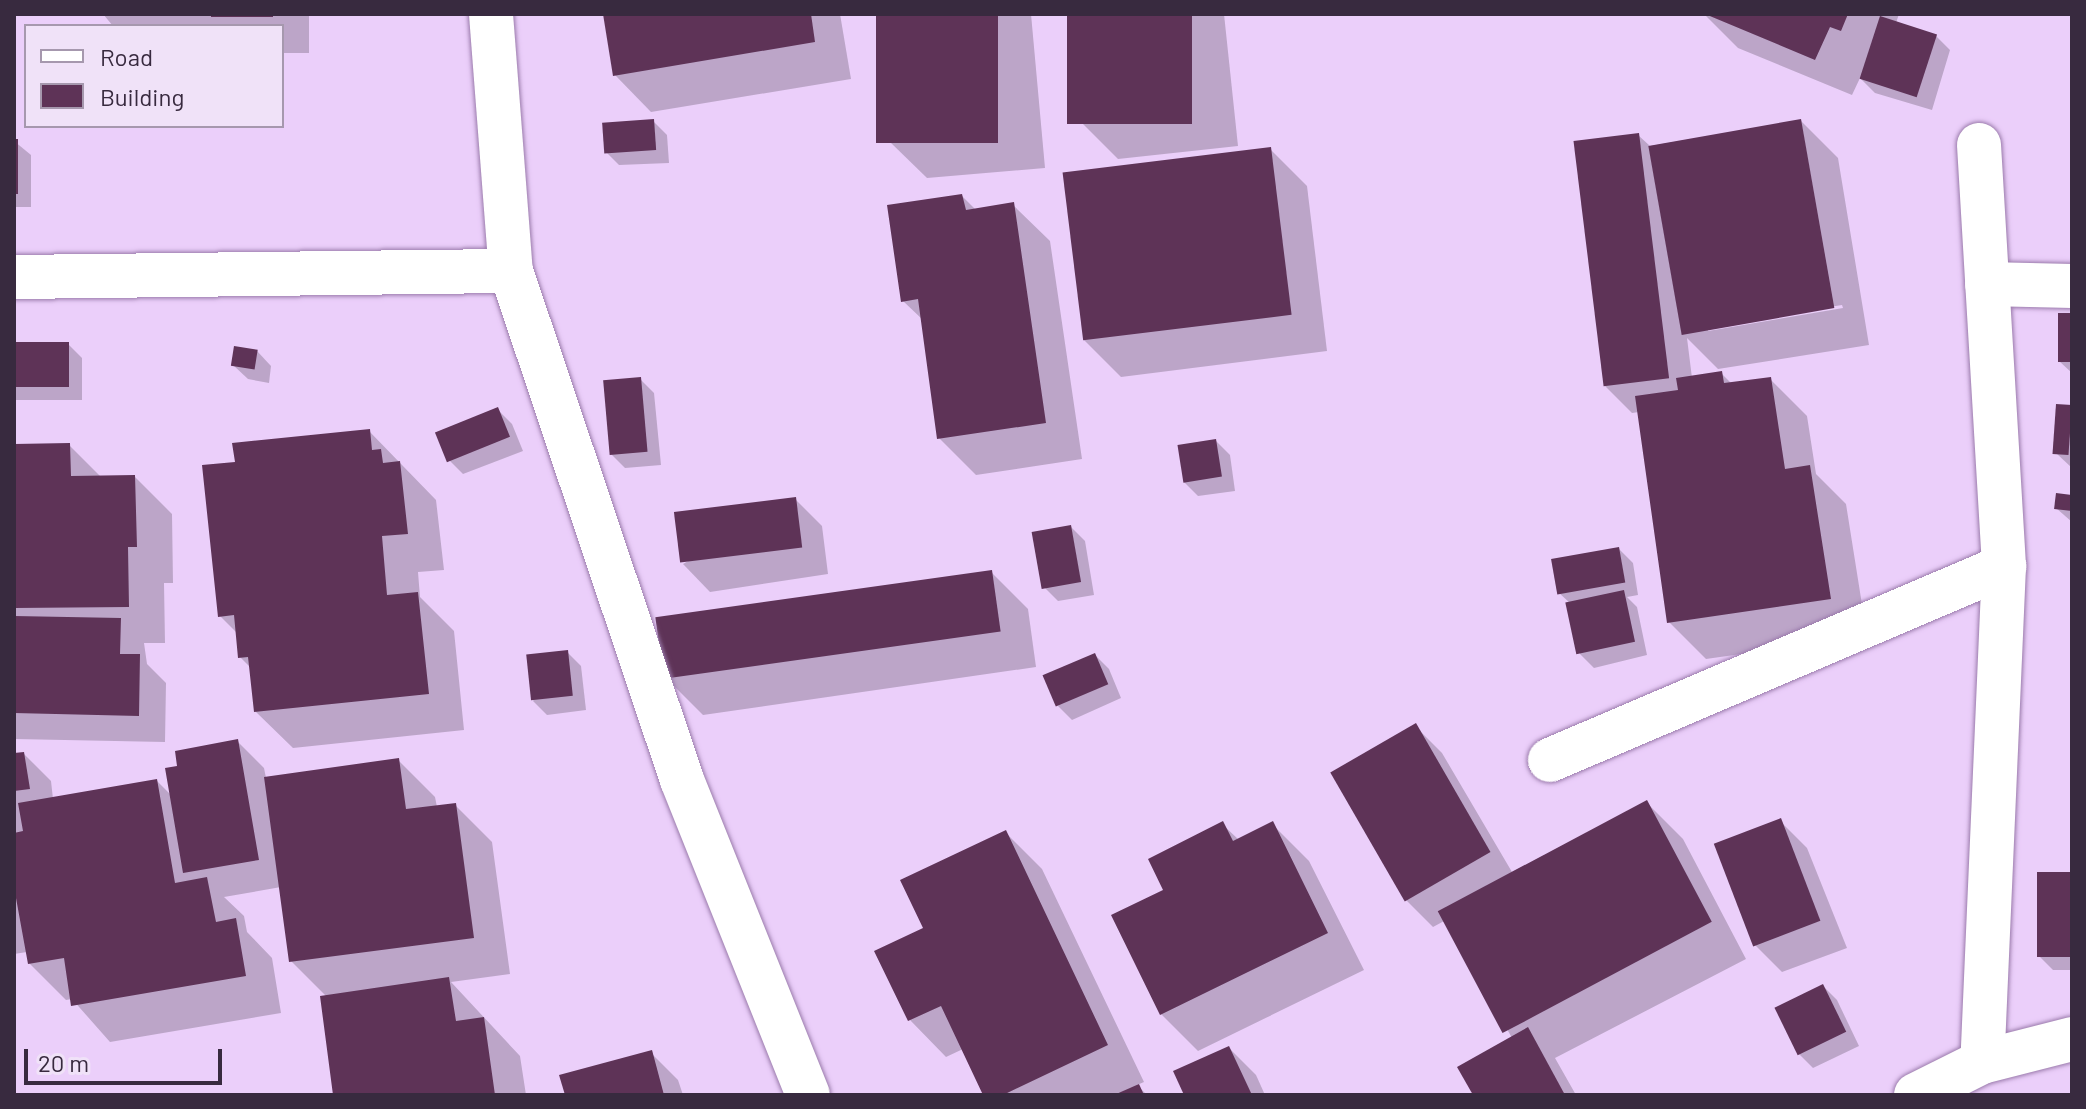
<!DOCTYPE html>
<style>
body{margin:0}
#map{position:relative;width:2086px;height:1109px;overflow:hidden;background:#ebcffa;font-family:Barlow,sans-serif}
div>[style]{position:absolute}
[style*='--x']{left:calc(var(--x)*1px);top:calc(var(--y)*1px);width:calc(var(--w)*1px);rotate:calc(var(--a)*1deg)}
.shadow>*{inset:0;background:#0003}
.building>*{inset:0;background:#5e3357;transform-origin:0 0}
.roads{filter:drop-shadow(0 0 2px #9b7bac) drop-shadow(0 0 2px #9b7bac)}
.minor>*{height:44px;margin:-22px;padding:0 22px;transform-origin:22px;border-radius:22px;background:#fff}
span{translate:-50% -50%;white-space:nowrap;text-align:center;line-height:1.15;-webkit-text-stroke:8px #f0e2f8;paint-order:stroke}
.frame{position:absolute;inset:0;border:16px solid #382a3f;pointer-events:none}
.legend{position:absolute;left:24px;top:24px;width:260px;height:104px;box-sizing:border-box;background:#f0e2f8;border:2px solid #a698ae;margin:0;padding:10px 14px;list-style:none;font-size:24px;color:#382a3f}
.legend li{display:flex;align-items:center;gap:16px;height:40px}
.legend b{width:40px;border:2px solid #a698ae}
.scale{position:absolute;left:24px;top:1049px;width:198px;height:36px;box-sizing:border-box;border:4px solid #382a3f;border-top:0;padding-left:10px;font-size:24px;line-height:28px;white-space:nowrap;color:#382a3f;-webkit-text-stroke:6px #f0e2f8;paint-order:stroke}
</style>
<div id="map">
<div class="shadow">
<div style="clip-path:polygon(103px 14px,350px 14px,309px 15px,309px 53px,282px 53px,282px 26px,113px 26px)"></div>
<div style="clip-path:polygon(605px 14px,840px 14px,851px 79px,651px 112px,615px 75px)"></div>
<div style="clip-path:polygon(878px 14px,1031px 14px,1045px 168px,927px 178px,890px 142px)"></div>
<div style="clip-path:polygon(1069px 14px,1224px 14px,1238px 146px,1118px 159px,1081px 122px)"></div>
<div style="clip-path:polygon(1704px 14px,1899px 14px,1896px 23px,1936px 36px,1950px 50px,1932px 110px,1875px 93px,1860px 78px,1852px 95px,1738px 48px)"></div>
<div style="clip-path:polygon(653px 121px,667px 135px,669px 163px,619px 165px,605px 151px)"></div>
<div style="clip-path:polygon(evenodd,1801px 121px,1838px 158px,1869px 345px,1718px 369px,1687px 338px,1692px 378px,1721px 373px,1732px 384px,1770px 379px,1807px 416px,1816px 474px,1846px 504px,1867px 636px,1706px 659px,1669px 622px,1639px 412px,1632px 413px,1605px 386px,1638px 135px,1650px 146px,1801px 121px,1842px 305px,1843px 308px,1708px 331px,1708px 326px,1842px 305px)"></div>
<div style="clip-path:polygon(14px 141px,31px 155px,31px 207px,14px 207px)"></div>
<div style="clip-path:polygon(1270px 149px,1307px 186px,1327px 351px,1121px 377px,1084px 340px)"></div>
<div style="clip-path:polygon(962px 196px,976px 210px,1013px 205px,1050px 241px,1082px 459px,976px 475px,939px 438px,923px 320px,903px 301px)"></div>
<div style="clip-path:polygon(2072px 315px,2072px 373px,2059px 361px)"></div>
<div style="clip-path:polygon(14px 344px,68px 344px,82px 358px,82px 400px,14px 400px)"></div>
<div style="clip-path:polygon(257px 351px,271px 366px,269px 383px,248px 379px,233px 365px)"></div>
<div style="clip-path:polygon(640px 379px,654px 393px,661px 465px,625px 468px,611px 454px)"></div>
<div style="clip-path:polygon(2072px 407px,2072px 468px,2056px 453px)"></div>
<div style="clip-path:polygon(498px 410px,512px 424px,523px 451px,463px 474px,449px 460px)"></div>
<div style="clip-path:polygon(369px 431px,436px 500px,444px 570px,418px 572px,420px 597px,454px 631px,464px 730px,293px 748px,256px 712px,251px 668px,240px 657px,237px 633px,220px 616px,237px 464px)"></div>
<div style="clip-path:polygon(1216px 441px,1230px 455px,1235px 491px,1198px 496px,1184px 482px)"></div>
<div style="clip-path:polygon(69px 445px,101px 477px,135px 477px,172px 514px,173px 583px,164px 583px,165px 643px,144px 643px,147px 664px,166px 683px,165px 742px,14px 739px,14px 446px)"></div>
<div style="clip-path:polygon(2072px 497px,2072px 522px,2056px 508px)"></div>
<div style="clip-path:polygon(795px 499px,822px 526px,828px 574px,710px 592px,683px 564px)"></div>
<div style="clip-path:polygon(1071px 527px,1085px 541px,1094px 595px,1058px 601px,1044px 587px)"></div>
<div style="clip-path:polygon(1619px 549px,1633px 563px,1638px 595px,1627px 597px,1637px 607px,1647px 655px,1594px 668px,1580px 654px,1571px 604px,1558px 592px)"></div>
<div style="clip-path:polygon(991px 572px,1028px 609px,1036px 667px,703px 715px,666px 678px)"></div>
<div style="clip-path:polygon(567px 652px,581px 666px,586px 710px,547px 715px,533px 701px)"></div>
<div style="clip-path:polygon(1095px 655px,1109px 669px,1121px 698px,1072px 720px,1058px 706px)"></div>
<div style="clip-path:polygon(1415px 726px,1442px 753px,1512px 872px,1646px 802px,1683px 839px,1746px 959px,1555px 1058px,1576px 1095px,1475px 1095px,1512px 1038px,1446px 920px,1433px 927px,1406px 900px)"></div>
<div style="clip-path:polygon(237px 741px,264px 768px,266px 778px,398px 760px,435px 797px,437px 807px,455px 805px,492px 842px,510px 974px,451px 982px,520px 1056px,526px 1095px,335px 1095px,327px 997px,291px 961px,281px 887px,224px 897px,244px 916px,247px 932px,272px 958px,281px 1013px,110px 1042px,72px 999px,66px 1000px,29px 963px,27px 952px,14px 954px,14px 755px,24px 754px,51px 781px,53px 799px,157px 781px,172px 796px,179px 768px)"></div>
<div style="clip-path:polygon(1780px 821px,1807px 848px,1847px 948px,1782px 972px,1755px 945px)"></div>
<div style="clip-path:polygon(1222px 824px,1239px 840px,1272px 824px,1309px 861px,1364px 970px,1198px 1051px,1161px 1014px,1166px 891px)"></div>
<div style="clip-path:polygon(1006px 833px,1042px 869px,1144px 1082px,1137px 1085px,1147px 1095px,985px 1095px,963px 1049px,946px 1057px,910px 1020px,926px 929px)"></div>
<div style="clip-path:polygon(2072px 874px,2072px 970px,2053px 970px,2039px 956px)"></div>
<div style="clip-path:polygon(1823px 986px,1837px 1000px,1859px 1046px,1813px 1068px,1799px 1054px)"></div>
<div style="clip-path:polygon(1229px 1048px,1256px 1075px,1265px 1095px,1186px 1095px)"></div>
<div style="clip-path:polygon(651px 1053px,678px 1080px,683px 1095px,567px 1095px)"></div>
</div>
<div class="building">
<div style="left:211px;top:14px;width:62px;height:3px"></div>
<div style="clip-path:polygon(603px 14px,811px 14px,815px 42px,613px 76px)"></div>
<div style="left:876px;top:14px;width:122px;height:129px"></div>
<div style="left:1067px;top:14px;width:125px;height:110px"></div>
<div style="clip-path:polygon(1705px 14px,1848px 14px,1841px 31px,1830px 27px,1815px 60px)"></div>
<div style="left:1880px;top:16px;width:60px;height:66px;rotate:18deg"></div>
<div style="left:654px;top:119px;width:31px;height:52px;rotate:86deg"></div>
<div style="left:1801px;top:119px;width:192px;height:155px;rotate:80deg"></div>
<div style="left:1639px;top:133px;width:247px;height:66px;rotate:83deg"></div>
<div style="left:14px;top:139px;width:4px;height:55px"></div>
<div style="left:1271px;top:147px;width:169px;height:210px;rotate:83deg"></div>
<div style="clip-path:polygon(962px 194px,966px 210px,1014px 202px,1046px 423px,937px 439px,918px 299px,901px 302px,887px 205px)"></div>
<div style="left:2058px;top:313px;width:14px;height:49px"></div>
<div style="left:14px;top:342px;width:55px;height:45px"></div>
<div style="left:234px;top:346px;width:24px;height:20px;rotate:9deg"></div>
<div style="clip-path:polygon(1722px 371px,1724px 383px,1771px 377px,1785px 469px,1810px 465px,1831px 599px,1667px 623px,1635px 396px,1678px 390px,1676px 378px)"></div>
<div style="left:641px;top:377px;width:75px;height:38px;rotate:85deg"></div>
<div style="left:2056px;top:404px;width:16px;height:50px;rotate:4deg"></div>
<div style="left:498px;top:407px;width:32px;height:68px;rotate:68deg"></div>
<div style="clip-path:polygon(370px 429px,372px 450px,381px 449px,383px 463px,400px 461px,408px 534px,382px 536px,387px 595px,418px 592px,429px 694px,254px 712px,248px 657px,238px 658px,234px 615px,218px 617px,202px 465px,235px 462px,232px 443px)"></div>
<div style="left:1216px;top:439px;width:38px;height:39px;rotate:81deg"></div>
<div style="clip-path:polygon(70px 443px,71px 476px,135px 475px,137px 547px,128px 547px,129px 607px,14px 608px,14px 444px)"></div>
<div style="left:2056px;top:493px;width:16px;height:16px;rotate:7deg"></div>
<div style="left:796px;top:497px;width:51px;height:123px;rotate:83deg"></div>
<div style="left:1071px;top:525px;width:58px;height:40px;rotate:80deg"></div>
<div style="left:1619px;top:547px;width:36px;height:69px;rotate:80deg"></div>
<div style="left:992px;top:570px;width:62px;height:340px;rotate:82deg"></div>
<div style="left:1624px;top:590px;width:53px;height:60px;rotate:78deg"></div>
<div style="clip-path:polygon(14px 616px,121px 618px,120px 654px,140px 654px,139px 716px,14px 713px)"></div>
<div style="left:568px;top:650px;width:46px;height:42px;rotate:84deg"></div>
<div style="left:1095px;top:653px;width:34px;height:57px;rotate:67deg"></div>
<div style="left:1416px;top:723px;width:149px;height:99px;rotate:60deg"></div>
<div style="clip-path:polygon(238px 739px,259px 860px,183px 873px,165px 768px,177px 766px,175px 751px)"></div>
<div style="clip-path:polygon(24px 752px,30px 789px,14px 791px,14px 753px)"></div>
<div style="clip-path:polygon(399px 758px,406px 809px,456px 803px,474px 938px,289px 962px,264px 777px)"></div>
<div style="clip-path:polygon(157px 779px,175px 883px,207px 877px,216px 922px,236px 918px,246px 976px,71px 1006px,64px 958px,28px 964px,14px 887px,14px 833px,23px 831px,18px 803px)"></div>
<div style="left:1647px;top:800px;width:138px;height:237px;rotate:62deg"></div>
<div style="left:1781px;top:818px;width:110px;height:72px;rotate:69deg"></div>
<div style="clip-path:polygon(1223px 821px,1233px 841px,1273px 821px,1328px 933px,1160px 1015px,1111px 915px,1163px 890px,1148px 859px)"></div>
<div style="clip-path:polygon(1006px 830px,1108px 1045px,1003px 1095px,983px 1095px,941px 1006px,908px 1021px,874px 951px,923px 928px,900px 880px)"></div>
<div style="left:2037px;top:872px;width:35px;height:85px"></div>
<div style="clip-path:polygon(449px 977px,456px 1021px,484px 1017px,495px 1095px,333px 1095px,320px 996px)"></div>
<div style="left:1823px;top:984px;width:53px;height:54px;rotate:64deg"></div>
<div style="clip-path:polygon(1528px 1027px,1565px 1095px,1473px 1095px,1457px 1067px)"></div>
<div style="clip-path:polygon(1229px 1046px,1252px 1095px,1184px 1095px,1173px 1071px)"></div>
<div style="clip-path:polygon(652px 1050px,664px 1095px,565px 1095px,559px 1075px)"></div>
<div style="clip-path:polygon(1139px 1084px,1144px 1095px,1114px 1095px)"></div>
</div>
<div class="roads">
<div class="minor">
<div style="--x:491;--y:14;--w:258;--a:85.6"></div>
<div style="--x:511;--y:271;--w:537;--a:71.43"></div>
<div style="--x:682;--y:780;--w:339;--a:68.2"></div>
<div style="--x:1979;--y:145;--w:422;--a:86.6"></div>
<div style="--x:2004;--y:566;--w:496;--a:92.5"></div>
<div style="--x:14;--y:277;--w:497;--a:-0.7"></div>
<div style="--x:1987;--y:284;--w:85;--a:1.3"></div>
<div style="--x:1550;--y:760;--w:494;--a:-23.1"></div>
<div style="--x:1916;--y:1095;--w:74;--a:-26.6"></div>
<div style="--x:1982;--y:1062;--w:93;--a:-14.3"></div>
</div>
</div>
<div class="frame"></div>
<ul class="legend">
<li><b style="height:10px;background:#fff"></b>Road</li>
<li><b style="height:22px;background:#5e3357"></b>Building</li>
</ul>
<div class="scale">20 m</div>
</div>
